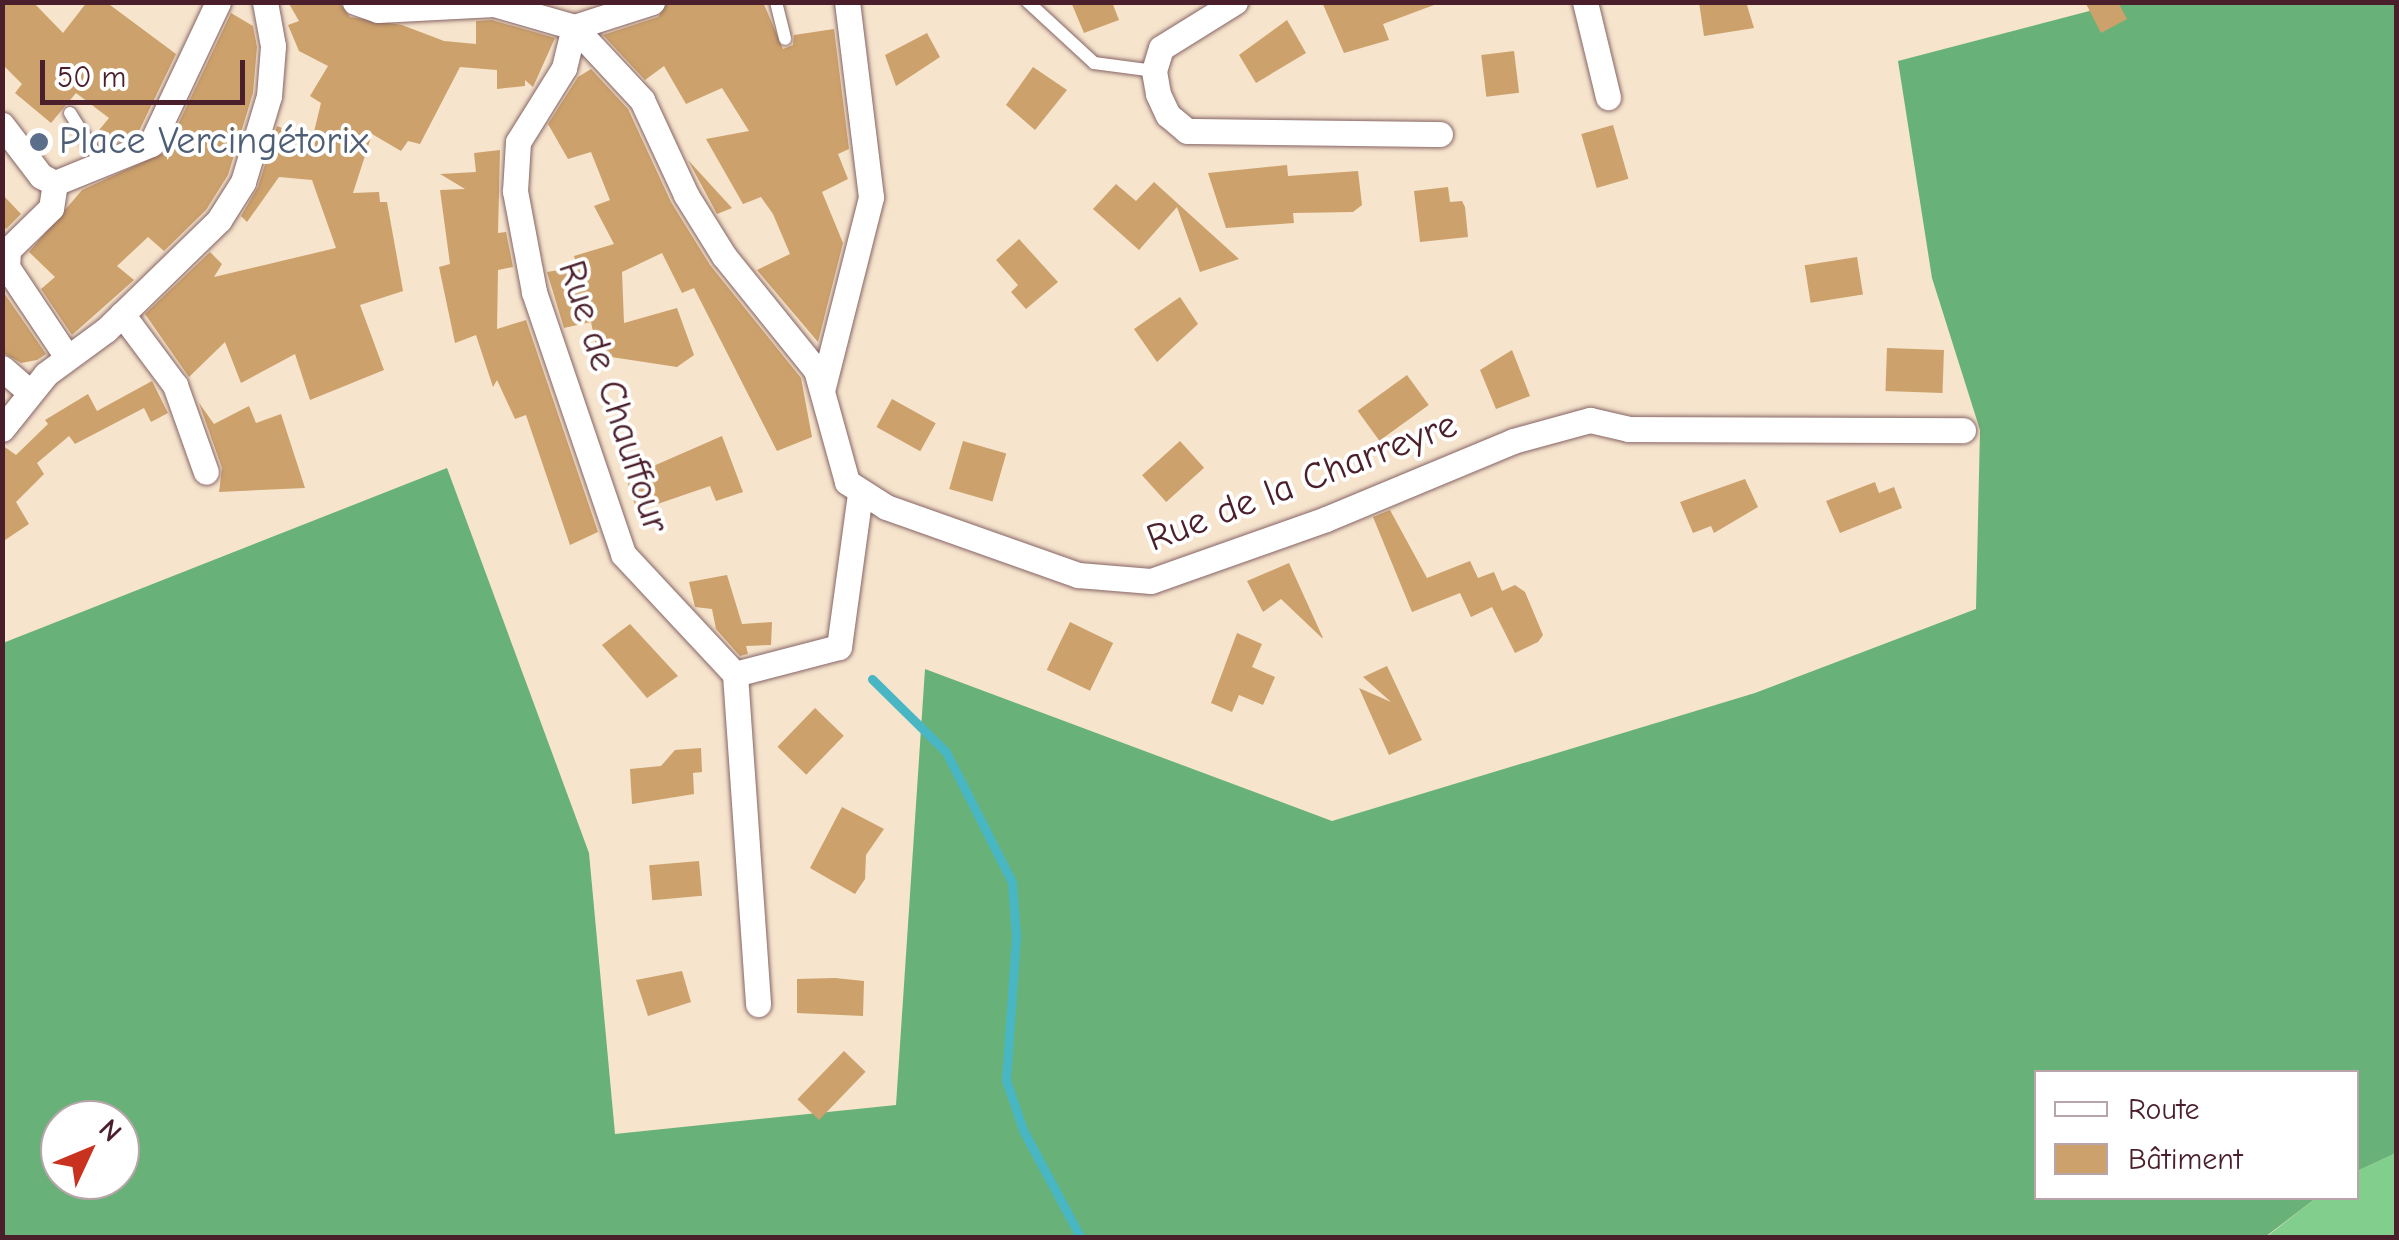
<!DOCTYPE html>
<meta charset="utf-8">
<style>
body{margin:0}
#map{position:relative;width:2399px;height:1240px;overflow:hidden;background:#f6e4cd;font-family:"Comic Neue",sans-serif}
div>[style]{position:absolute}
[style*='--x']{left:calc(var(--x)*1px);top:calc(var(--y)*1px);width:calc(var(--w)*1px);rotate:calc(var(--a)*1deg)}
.green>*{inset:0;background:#81ce8d}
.forest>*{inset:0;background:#68b178}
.stream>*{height:9px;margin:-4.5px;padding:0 4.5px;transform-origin:4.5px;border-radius:4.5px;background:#49b7c3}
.building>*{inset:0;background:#cca16b;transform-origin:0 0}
.roads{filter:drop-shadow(0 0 2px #866464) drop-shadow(0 0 2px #866464)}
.lane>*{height:12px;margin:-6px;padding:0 6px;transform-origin:6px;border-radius:6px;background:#fff}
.street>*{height:25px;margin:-12.5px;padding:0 12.5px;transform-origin:12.5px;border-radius:12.5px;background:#fff}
.dots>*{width:28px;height:28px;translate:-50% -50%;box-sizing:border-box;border:5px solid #fff;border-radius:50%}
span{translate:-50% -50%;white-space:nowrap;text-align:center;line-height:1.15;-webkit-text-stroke:8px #fff;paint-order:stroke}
.service-label{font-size:38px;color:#4e5e75}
.left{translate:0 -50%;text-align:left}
.street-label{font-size:38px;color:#4a1f2b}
.frame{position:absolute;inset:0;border:5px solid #4a1f2b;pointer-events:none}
.legend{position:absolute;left:2034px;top:1070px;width:325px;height:130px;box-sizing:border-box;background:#fff;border:2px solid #b7a5aa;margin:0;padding:12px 18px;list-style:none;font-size:30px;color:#4a1f2b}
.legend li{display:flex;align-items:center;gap:20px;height:50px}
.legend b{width:50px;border:2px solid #b7a5aa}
.north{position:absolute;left:40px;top:1100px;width:100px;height:100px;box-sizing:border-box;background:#fff;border:2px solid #b7a5aa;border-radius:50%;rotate:46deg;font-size:28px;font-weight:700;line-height:40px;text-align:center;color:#4a1f2b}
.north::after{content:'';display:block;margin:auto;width:35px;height:45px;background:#c8321e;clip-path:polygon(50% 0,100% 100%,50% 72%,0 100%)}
.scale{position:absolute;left:40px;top:60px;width:205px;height:45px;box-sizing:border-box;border:5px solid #4a1f2b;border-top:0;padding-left:12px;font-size:30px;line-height:35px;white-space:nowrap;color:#4a1f2b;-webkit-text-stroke:8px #fff;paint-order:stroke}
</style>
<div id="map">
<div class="green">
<div style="clip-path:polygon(2396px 1153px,2396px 1237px,2265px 1238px,2316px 1198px,2356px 1198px,2357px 1171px)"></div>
</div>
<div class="forest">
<div style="clip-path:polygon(evenodd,2120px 3px,2396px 3px,2396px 1153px,2357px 1171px,2356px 1072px,2036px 1072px,2036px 1198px,2316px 1198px,2265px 1237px,3px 1238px,3px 643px,447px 468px,589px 853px,615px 1134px,896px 1105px,925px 669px,1332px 821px,1755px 693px,1976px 609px,1980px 430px,1932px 278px,1898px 61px,2120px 3px,60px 1120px,120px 1120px,120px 1180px,60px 1180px,60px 1120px)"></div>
</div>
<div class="stream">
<div style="--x:872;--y:679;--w:104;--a:44.6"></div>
<div style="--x:946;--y:752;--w:146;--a:63.1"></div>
<div style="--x:1012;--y:882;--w:55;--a:85.8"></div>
<div style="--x:1016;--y:937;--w:143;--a:94"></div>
<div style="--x:1006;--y:1080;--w:53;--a:71.2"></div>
<div style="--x:1023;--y:1130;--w:123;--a:61.8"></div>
</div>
<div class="building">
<div style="clip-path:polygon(2px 2px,33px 2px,63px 33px,87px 2px,106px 2px,176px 54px,139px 131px,104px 146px,95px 135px,109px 118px,76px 93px,51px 123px,15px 93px,22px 84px,2px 64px)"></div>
<div style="clip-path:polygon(288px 2px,339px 2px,350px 17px,402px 25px,444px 41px,476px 44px,476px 21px,492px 20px,555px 38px,533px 87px,525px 80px,525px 86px,497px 89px,497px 70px,460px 67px,420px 144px,408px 141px,401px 151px,372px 134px,353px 193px,379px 192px,380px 202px,387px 202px,403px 291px,360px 305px,384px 370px,310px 400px,295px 354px,241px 383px,225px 342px,189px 377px,145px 314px,210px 252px,222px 264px,214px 277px,336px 248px,312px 180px,279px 177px,247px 222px,241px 216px,258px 187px,277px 126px,312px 140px,321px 103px,310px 96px,328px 66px,299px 51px,288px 25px,299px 21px)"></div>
<div style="clip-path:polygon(668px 2px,763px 2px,783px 49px,793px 45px,794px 35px,834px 29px,849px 149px,838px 154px,848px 179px,822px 192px,843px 243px,818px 342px,757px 270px,790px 254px,773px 214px,761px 197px,743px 204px,706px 139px,749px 131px,722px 88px,686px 104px,664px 66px,645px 80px,603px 35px,658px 17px)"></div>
<div style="clip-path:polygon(1071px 2px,1112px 2px,1119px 20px,1084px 33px)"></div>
<div style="clip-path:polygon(1322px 2px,1433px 2px,1434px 5px,1383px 24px,1389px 40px,1344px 53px)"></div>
<div style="clip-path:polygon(1699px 2px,1746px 2px,1754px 28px,1704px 36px)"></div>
<div style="clip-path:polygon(2085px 2px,2118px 2px,2127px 19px,2101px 33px)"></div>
<div style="clip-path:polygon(231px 13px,253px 26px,257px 47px,253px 93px,228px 175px,206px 210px,164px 251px,148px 237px,117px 266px,134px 280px,72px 335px,41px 289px,55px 277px,29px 252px,82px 190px,165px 152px)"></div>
<div style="clip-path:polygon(1287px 20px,1306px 53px,1256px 83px,1239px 55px)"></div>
<div style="clip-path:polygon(927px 33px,940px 57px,896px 86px,885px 55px)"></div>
<div style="left:1514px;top:51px;width:42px;height:33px;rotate:83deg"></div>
<div style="clip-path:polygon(1033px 67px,1067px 90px,1035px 130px,1006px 105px)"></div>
<div style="clip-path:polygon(591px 69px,628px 109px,671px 202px,710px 265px,801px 378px,812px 437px,777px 451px,694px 288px,682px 293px,662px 253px,622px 272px,624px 323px,677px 308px,694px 355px,677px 367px,598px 355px,591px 322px,564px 328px,547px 272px,577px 267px,574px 256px,614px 244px,594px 206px,610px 200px,591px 152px,568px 159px,548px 124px,578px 77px)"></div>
<div style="left:1613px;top:125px;width:56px;height:33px;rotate:74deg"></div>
<div style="clip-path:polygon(500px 150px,498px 233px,506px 232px,513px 267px,498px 270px,497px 329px,526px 320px,598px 532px,570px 545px,526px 415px,515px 419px,497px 380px,493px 387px,476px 335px,455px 343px,439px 267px,450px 264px,440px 190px,465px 189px,440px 174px,476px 172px,474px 153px)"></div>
<div style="clip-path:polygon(688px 160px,732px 208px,717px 214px)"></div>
<div style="clip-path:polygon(1287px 165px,1288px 176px,1358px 171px,1362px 205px,1353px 212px,1293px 213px,1294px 223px,1226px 228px,1208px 173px)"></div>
<div style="clip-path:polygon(1154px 182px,1175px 201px,1239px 259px,1200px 272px,1177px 207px,1139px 250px,1093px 209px,1116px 184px,1136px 201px)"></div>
<div style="clip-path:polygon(1448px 187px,1450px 202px,1462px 201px,1465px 207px,1468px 237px,1420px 242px,1414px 191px)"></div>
<div style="clip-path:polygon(2px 194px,21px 214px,6px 229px,2px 225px)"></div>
<div style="clip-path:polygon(1019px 239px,1058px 282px,1026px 309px,1011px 292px,1018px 285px,996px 260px)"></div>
<div style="left:1857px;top:257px;width:38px;height:53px;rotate:81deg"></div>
<div style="clip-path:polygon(2px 290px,46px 354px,37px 360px,21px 363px,2px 352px)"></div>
<div style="clip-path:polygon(1180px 297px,1198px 324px,1157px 362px,1134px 329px)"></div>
<div style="left:1887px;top:348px;width:57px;height:43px;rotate:2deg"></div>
<div style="clip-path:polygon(1512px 350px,1530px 396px,1496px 409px,1480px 370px)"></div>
<div style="left:1407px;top:375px;width:37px;height:61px;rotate:54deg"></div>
<div style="clip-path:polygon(152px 381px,168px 413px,151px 422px,144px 408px,75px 444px,69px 436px,37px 463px,44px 474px,16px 502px,29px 524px,2px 542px,2px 445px,16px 455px,48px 424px,45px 420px,88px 394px,97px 411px)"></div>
<div style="left:892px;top:399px;width:50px;height:32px;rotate:29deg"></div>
<div style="clip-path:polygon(199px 403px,214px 424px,249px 406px,256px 423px,281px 414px,305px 488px,219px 492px,222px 468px)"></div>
<div style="clip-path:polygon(722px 436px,743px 492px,716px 501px,710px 486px,637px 511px,626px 478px)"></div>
<div style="left:963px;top:441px;width:45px;height:50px;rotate:16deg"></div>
<div style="left:1180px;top:441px;width:36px;height:51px;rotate:48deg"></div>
<div style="clip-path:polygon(1745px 479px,1758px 507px,1714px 533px,1711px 526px,1693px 533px,1680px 502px)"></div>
<div style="clip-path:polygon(1875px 482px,1879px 493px,1894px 487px,1902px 508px,1840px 533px,1826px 501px)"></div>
<div style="clip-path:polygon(1390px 510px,1427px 578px,1470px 561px,1478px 578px,1494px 572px,1502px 591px,1515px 585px,1525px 592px,1543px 635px,1538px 642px,1515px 653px,1492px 607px,1471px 617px,1460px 593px,1412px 612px,1373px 517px)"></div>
<div style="clip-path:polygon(1289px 563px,1323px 638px,1322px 638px,1281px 599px,1263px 612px,1247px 581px)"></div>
<div style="clip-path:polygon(727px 575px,742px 624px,772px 622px,771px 645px,746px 646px,748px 654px,740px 656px,716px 629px,712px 609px,695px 607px,689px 582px)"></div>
<div style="left:1070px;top:622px;width:48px;height:53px;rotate:26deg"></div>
<div style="clip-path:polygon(630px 624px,678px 676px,647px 698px,602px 645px)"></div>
<div style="clip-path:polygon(1237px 633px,1262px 644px,1252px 667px,1275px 677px,1263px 705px,1239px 695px,1232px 712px,1211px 703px)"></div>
<div style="clip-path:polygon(1387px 666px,1422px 740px,1389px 755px,1359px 688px,1391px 702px,1363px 677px)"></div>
<div style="left:815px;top:708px;width:40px;height:54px;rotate:44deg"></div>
<div style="clip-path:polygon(701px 748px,702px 772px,693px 773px,694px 794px,632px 804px,630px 769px,661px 766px,675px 750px)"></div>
<div style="clip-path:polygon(842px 807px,884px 829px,866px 855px,865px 879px,855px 894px,810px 868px)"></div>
<div style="left:699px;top:861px;width:35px;height:50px;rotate:85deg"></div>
<div style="clip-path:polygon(682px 971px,691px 1002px,648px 1016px,636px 980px)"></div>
<div style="clip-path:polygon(835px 978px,864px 981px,863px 1016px,797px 1013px,797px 979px)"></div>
<div style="left:844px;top:1051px;width:30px;height:67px;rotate:44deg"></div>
</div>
<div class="roads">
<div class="lane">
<div style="--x:776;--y:2;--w:38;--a:76"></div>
<div style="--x:1028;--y:2;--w:90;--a:42.7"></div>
<div style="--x:1094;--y:63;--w:61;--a:7.6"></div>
<div style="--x:70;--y:113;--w:57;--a:58"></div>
</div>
<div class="street">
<div style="--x:355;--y:2;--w:24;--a:19"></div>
<div style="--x:378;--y:10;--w:116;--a:-3"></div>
<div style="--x:494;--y:4;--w:83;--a:16"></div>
<div style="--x:574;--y:27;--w:100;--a:47"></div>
<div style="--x:642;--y:100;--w:105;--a:65.1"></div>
<div style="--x:686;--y:195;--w:72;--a:58.1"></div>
<div style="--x:724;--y:256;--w:146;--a:51.1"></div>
<div style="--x:816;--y:370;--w:116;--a:74.5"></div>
<div style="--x:847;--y:482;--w:46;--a:32.7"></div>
<div style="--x:886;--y:507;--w:204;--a:19.5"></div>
<div style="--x:1078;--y:575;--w:73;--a:4.7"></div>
<div style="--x:1151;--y:581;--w:186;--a:-19.5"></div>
<div style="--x:1326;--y:519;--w:203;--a:-22.6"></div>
<div style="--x:1513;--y:441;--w:80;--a:-15.3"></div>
<div style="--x:1590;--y:420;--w:39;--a:13"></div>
<div style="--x:1628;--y:429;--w:335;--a:0.2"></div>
<div style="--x:652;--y:2;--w:82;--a:162.2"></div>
<div style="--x:574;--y:27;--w:42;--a:103.7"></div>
<div style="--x:564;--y:68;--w:87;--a:121.9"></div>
<div style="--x:518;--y:142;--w:49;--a:93.5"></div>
<div style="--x:515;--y:191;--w:103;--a:79.3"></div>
<div style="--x:534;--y:292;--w:277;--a:71.2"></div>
<div style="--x:623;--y:554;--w:164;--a:47"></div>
<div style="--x:735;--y:674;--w:331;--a:86"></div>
<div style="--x:1235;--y:2;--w:87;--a:148.1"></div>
<div style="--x:1161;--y:48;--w:24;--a:107"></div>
<div style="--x:1154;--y:71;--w:23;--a:80"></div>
<div style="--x:1158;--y:94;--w:23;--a:65"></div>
<div style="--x:1168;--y:115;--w:25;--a:40"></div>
<div style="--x:1187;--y:131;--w:253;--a:0.7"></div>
<div style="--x:1585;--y:2;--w:98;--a:76.4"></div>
<div style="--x:2;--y:125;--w:64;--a:52.6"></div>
<div style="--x:41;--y:176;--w:16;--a:27"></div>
<div style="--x:55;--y:183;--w:104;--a:-22.1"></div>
<div style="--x:151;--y:144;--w:157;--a:-64.7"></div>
<div style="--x:55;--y:183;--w:25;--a:99"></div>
<div style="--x:51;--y:208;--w:60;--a:135.7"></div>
<div style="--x:8;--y:250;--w:17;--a:93"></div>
<div style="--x:7;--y:267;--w:108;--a:56.3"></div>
<div style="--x:122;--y:314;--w:89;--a:53.3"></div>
<div style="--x:175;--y:385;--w:92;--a:70.4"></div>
<div style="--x:2;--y:368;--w:37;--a:41"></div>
<div style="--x:823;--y:387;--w:196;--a:-75.8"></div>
<div style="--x:871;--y:197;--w:196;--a:-97"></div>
<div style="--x:2;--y:429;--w:70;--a:-51.3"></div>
<div style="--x:46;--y:374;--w:74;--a:-36.3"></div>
<div style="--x:106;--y:330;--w:158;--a:-44.2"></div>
<div style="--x:219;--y:220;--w:45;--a:-57.7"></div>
<div style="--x:243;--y:182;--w:90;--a:-73.2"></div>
<div style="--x:269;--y:96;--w:50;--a:-85.4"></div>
<div style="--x:273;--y:46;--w:45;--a:-100.3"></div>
<div style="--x:735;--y:674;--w:107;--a:-14.6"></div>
<div style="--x:839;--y:647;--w:154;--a:-82.2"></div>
</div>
</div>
<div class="dots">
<div style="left:39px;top:142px;background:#5c6f8a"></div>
</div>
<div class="service-label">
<span class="left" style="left:59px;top:142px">Place Vercingétorix</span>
</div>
<div class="street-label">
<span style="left:613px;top:397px;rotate:72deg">Rue de Chauffour</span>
<span style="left:1302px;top:482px;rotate:-21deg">Rue de la Charreyre</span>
</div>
<div class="frame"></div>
<ul class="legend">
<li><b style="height:12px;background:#fff"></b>Route</li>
<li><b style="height:28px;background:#cca16b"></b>Bâtiment</li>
</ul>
<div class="north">N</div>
<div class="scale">50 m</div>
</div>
